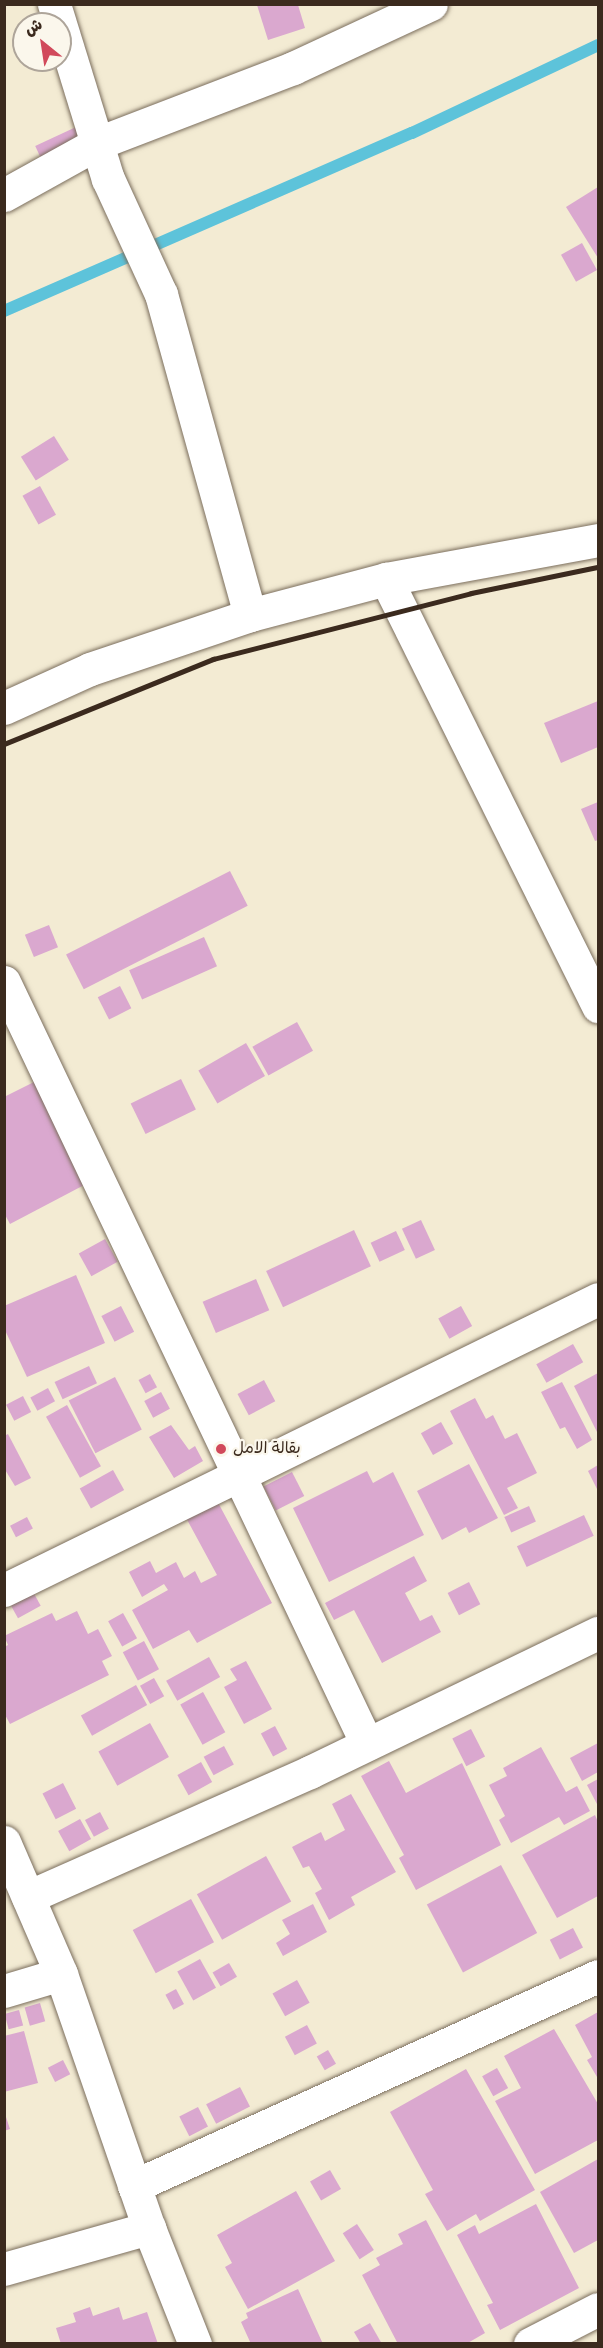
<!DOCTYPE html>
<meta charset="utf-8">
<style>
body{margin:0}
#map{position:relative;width:603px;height:2348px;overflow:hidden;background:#f3ebd3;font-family:"Balsamiq Sans","Playpen Sans Arabic",sans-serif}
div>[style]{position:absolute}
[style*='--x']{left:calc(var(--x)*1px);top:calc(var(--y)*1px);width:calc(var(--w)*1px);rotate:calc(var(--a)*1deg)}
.stream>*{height:12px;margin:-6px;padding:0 6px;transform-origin:6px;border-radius:6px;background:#5dc3da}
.building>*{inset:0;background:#daa8cf;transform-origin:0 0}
.roads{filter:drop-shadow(0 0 2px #7b6e5d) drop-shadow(0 0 2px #7b6e5d)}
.minor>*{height:33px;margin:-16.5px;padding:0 16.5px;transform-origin:16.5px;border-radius:16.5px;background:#fff}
.rail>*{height:4.5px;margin:-2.25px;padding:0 2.25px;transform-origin:2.25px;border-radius:2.25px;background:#3b2a1e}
.dots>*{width:16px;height:16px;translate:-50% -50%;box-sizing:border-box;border:3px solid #fbf7ec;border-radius:50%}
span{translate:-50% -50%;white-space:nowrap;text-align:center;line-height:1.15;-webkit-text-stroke:4.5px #fbf7ec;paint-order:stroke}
.poi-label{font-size:16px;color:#3b2a1e}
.left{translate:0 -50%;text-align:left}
.frame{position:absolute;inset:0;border:6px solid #3b2a1e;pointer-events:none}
.north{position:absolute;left:12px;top:12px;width:60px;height:60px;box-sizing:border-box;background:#fbf7ec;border:2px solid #aea59a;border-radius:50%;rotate:330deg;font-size:16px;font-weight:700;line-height:24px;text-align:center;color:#3b2a1e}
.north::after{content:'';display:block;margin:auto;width:21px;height:27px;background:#d1495b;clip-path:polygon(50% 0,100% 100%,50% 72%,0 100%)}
</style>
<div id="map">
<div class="stream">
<div style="--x:4;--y:311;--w:445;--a:-23.6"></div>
<div style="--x:412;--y:133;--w:206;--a:-25.3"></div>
</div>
<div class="building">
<div style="clip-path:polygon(257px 5px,298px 5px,305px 28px,268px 40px)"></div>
<div style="left:76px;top:127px;width:38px;height:45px;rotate:65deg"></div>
<div style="clip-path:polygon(598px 187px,598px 258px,566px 207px)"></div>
<div style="left:582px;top:243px;width:31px;height:24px;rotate:61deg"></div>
<div style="left:54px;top:436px;width:28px;height:39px;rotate:58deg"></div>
<div style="left:40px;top:486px;width:33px;height:20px;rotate:61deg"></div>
<div style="clip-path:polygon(598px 701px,598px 747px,561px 763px,544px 723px)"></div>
<div style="clip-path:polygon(598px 802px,598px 840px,595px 841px,581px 809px)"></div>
<div style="left:230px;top:871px;width:39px;height:184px;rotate:63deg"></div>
<div style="left:49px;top:925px;width:24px;height:26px;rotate:68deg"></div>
<div style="left:204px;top:937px;width:32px;height:82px;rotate:66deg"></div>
<div style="left:120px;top:986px;width:25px;height:25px;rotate:63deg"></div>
<div style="left:297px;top:1022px;width:33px;height:51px;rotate:61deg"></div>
<div style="left:246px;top:1043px;width:38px;height:55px;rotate:60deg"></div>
<div style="left:181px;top:1079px;width:34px;height:56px;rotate:64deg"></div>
<div style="clip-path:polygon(34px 1082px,88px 1183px,10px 1224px,4px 1213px,4px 1097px)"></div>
<div style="left:421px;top:1220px;width:33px;height:21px;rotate:65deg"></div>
<div style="left:354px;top:1230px;width:40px;height:97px;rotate:65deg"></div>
<div style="left:396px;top:1231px;width:21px;height:28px;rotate:65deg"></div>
<div style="left:105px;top:1239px;width:26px;height:30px;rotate:61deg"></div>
<div style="clip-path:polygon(76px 1275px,105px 1343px,27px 1377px,4px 1328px,4px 1306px)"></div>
<div style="left:256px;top:1279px;width:34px;height:58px;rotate:67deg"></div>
<div style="left:121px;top:1306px;width:29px;height:22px;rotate:63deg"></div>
<div style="left:461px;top:1306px;width:23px;height:26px;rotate:61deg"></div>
<div style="left:573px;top:1344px;width:21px;height:42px;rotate:61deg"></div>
<div style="left:89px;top:1366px;width:19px;height:38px;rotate:65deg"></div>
<div style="clip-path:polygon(598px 1373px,598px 1434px,574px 1386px)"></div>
<div style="left:150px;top:1374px;width:15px;height:13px;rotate:62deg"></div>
<div style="left:115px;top:1377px;width:59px;height:52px;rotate:63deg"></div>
<div style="left:264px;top:1380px;width:24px;height:30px;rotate:62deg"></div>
<div style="clip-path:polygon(562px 1382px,592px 1440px,577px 1449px,565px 1427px,560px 1429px,541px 1392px)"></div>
<div style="left:48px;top:1388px;width:15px;height:20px;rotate:62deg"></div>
<div style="left:161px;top:1392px;width:19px;height:19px;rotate:62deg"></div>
<div style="left:23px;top:1396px;width:18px;height:19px;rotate:63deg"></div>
<div style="clip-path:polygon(475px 1398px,486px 1419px,493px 1415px,505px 1439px,517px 1433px,537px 1473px,507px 1488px,518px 1508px,504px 1515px,450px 1411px)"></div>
<div style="left:67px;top:1405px;width:70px;height:24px;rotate:61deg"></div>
<div style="left:441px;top:1422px;width:25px;height:23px;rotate:61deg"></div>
<div style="clip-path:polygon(171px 1425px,189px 1450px,195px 1446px,203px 1461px,174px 1478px,149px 1437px)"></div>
<div style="clip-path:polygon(8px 1434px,31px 1478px,15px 1486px,4px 1468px,4px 1436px)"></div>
<div style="clip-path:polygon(469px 1464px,498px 1518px,469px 1533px,466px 1527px,442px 1540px,417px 1491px)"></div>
<div style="clip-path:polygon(598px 1465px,598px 1491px,588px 1471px)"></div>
<div style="left:113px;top:1470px;width:23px;height:38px;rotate:61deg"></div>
<div style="clip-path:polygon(367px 1471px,373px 1483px,393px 1472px,424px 1535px,329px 1582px,293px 1508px)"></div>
<div style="left:292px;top:1472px;width:27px;height:32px;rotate:63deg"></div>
<div style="clip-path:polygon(215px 1497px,272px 1603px,197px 1643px,189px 1630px,153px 1649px,132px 1610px,168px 1590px,164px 1584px,142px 1597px,129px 1572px,150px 1561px,156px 1573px,176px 1562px,184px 1578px,195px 1571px,201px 1583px,217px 1575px,184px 1514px)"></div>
<div style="left:529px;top:1506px;width:17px;height:27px;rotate:66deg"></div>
<div style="left:584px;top:1515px;width:23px;height:74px;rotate:65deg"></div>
<div style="left:27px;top:1517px;width:13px;height:19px;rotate:63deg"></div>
<div style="clip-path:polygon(414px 1556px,427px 1581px,405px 1593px,420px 1621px,432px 1615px,441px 1632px,382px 1663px,354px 1610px,334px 1620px,325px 1603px)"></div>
<div style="left:469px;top:1582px;width:25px;height:24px;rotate:63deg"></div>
<div style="left:32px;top:1590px;width:18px;height:26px;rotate:61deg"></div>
<div style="clip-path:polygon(77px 1611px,88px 1634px,98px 1629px,112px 1656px,102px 1661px,109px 1675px,10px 1724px,4px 1713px,4px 1647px,8px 1645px,4px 1636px,52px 1613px,56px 1621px)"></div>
<div style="left:123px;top:1613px;width:29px;height:17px;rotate:61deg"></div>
<div style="left:144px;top:1641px;width:32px;height:24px;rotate:62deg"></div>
<div style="left:209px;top:1657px;width:23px;height:49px;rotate:61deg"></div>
<div style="clip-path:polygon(246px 1661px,272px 1709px,244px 1724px,224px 1687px,237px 1680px,230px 1669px)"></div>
<div style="left:154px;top:1678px;width:21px;height:16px;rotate:61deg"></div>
<div style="left:136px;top:1685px;width:23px;height:63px;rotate:61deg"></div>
<div style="left:203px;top:1692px;width:46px;height:26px;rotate:61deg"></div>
<div style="left:150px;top:1723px;width:39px;height:59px;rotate:61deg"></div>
<div style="left:275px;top:1726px;width:26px;height:16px;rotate:62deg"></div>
<div style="left:471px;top:1729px;width:31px;height:21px;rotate:63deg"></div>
<div style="clip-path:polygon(598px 1743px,598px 1772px,582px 1781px,570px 1758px)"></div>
<div style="left:224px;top:1746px;width:21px;height:23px;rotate:62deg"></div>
<div style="clip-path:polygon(541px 1747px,566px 1792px,577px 1786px,590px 1811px,564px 1825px,559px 1817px,511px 1843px,499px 1820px,505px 1816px,489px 1785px,507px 1776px,503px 1768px)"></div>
<div style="clip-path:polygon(389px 1761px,406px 1793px,462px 1763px,501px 1845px,416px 1890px,399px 1858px,404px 1855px,361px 1776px)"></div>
<div style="left:201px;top:1762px;width:23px;height:27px;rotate:61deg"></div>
<div style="clip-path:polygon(598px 1779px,598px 1806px,587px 1785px)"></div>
<div style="left:63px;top:1783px;width:29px;height:23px;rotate:63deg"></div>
<div style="clip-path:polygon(351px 1794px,396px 1872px,351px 1897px,355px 1905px,329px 1920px,315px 1893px,322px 1889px,309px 1866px,303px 1868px,292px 1847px,321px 1832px,325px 1841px,345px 1830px,332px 1804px)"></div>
<div style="left:100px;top:1812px;width:19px;height:17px;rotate:62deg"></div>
<div style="clip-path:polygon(595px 1815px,598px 1822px,598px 1896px,557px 1918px,522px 1855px)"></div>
<div style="left:80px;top:1819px;width:23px;height:25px;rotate:61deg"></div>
<div style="left:266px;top:1856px;width:52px;height:79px;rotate:61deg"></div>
<div style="left:501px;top:1865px;width:77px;height:84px;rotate:62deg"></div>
<div style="left:191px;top:1899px;width:49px;height:66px;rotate:62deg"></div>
<div style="clip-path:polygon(313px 1904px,327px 1932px,283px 1956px,276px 1943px,290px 1934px,282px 1920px)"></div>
<div style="left:573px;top:1928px;width:22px;height:26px;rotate:63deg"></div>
<div style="left:200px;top:1959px;width:33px;height:26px;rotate:61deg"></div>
<div style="left:229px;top:1963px;width:16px;height:19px;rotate:60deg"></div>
<div style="left:297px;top:1980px;width:26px;height:28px;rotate:61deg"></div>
<div style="left:176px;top:1989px;width:17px;height:12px;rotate:62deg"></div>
<div style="left:40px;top:2003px;width:19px;height:16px;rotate:74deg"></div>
<div style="left:19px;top:2010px;width:16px;height:15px;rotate:75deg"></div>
<div style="clip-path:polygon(598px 2012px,598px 2076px,597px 2077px,587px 2060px,592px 2057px,575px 2025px)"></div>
<div style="left:307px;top:2025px;width:21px;height:25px;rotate:62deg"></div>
<div style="clip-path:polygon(554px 2029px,598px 2104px,598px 2140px,535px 2174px,495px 2101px,521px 2088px,504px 2056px)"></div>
<div style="clip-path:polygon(24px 2031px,38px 2083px,4px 2092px,4px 2036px)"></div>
<div style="left:328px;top:2050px;width:16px;height:13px;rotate:60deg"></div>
<div style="left:63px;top:2060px;width:16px;height:17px;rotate:63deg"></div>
<div style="left:497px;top:2068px;width:23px;height:17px;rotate:61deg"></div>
<div style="clip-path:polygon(466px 2069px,535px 2190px,480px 2221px,476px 2214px,447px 2231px,425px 2194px,433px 2190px,390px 2112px)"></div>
<div style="left:240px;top:2087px;width:22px;height:38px;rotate:63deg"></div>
<div style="left:198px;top:2107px;width:22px;height:21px;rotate:63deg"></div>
<div style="clip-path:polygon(4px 2111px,10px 2129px,4px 2131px)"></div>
<div style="clip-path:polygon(598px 2159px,598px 2240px,574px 2253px,540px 2192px)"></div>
<div style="left:330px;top:2170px;width:22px;height:23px;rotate:60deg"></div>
<div style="clip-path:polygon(296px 2191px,335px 2261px,248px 2309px,225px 2267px,232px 2263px,217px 2235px)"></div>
<div style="clip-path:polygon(536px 2204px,579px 2288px,500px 2330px,487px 2305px,493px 2303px,457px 2235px,475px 2225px,479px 2234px)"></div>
<div style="clip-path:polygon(426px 2220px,485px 2333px,466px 2344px,398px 2344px,362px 2275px,380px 2265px,376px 2258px,403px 2244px,398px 2234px)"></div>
<div style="left:357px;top:2224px;width:31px;height:17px;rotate:57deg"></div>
<div style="clip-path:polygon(298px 2289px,323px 2344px,251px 2344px,241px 2322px,248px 2318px,246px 2313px)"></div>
<div style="clip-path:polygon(90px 2307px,93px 2316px,119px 2307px,123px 2320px,147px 2312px,158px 2344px,61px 2344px,56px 2328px,76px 2322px,73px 2313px)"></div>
<div style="clip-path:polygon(370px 2323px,382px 2344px,361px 2344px,354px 2332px)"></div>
</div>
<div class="roads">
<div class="minor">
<div style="--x:54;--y:4;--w:183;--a:72.9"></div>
<div style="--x:108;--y:179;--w:127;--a:65.3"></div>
<div style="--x:161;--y:294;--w:333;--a:74.5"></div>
<div style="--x:4;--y:195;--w:107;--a:-29"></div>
<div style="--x:98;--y:143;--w:209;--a:-21"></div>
<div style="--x:293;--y:68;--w:152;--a:-24.9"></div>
<div style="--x:386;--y:579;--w:477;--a:63.6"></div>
<div style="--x:4;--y:708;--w:94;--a:-24.4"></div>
<div style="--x:90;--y:669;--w:169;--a:-18.6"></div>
<div style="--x:250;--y:615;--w:141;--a:-14.8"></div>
<div style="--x:386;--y:579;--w:216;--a:-10.4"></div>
<div style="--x:4;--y:982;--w:844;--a:64.53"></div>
<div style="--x:4;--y:1590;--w:661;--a:-26.1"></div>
<div style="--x:4;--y:1842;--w:144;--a:66.6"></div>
<div style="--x:61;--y:1974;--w:269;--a:70.9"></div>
<div style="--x:149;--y:2228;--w:125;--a:68.4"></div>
<div style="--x:28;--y:1897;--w:308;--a:-23.9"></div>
<div style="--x:310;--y:1772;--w:320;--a:-25.8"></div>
<div style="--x:4;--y:1991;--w:59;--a:-16.6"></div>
<div style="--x:134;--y:2186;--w:509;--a:-24.35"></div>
<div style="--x:4;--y:2269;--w:151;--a:-15.8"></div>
<div style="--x:530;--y:2344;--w:76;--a:-27.2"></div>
</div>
</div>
<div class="rail">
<div style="--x:4;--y:744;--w:226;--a:-22.1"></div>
<div style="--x:213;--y:659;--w:266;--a:-14.3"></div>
<div style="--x:471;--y:593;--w:130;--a:-11.6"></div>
</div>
<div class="dots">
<div style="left:221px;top:1449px;background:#d1495b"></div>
</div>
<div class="poi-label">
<span class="left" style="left:233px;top:1449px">بقالة الامل</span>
</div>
<div class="frame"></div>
<div class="north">ش</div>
</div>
